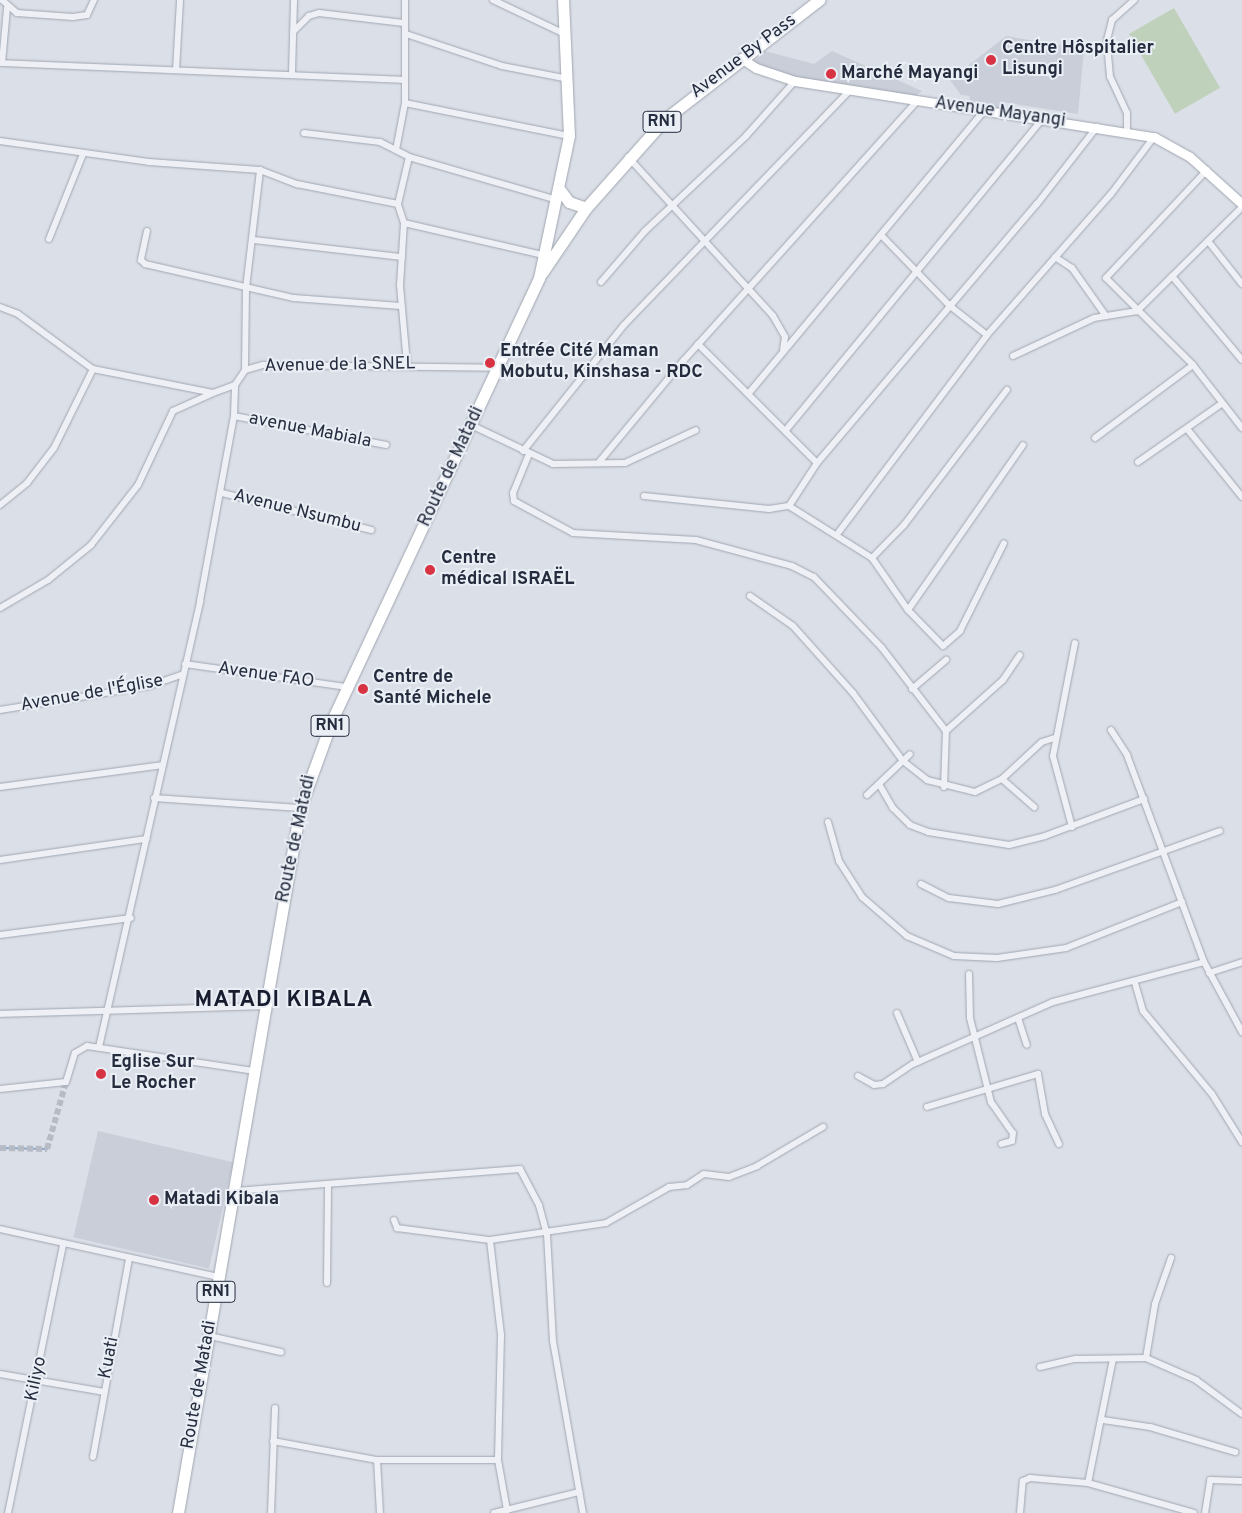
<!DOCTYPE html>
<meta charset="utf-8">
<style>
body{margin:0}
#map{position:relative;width:1242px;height:1513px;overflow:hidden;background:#dbdfe7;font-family:Overpass,sans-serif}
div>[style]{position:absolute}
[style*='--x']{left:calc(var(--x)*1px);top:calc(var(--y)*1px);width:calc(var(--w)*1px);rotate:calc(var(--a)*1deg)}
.built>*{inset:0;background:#c9ced9;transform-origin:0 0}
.green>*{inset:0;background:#c0d1bb;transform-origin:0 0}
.stream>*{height:2px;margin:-1px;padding:0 1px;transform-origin:1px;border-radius:1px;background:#92aaca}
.street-tunnel>*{height:6px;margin-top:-3px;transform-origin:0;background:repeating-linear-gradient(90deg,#b6bbc5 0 6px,transparent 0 9px)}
.roads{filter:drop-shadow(0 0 1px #a0a6b1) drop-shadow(0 0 1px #a0a6b1)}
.street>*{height:6px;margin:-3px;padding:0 3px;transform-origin:3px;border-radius:3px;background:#eef0f5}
.secondary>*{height:9px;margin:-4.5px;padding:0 4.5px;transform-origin:4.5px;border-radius:4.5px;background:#fff}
.highway>*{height:11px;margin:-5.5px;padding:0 5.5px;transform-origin:5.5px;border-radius:5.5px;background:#fff}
.dots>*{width:14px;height:14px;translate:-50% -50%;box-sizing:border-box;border:2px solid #eaeef5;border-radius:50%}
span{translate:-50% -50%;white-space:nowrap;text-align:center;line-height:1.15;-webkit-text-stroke:4px #eaeef5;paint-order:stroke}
.shield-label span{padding:1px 4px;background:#eaeef5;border:1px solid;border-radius:4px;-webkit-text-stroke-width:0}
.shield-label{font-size:16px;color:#242c3e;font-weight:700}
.poi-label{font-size:18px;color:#242c3e;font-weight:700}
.left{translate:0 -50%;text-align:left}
.street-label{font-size:18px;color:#242c3e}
.district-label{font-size:22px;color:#171d2e;font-weight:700;letter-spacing:1px}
</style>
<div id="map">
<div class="built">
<div style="clip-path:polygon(1006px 36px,1084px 49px,1078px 114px,1002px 102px,1001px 110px,969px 104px,970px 96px,961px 95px,950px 80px)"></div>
<div style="clip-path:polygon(765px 51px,814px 64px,832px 51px,922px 91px,913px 98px,796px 78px,753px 62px)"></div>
<div style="left:98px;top:1131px;width:139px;height:109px;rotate:13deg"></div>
</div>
<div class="green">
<div style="left:1174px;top:8px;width:92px;height:52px;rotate:60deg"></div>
</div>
<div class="stream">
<div style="--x:0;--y:1148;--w:47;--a:1.2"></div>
</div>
<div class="street-tunnel">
<div style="--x:0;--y:1148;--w:47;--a:1.2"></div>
<div style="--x:47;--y:1149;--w:70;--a:-74.2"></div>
</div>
<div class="roads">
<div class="street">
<div style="--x:2;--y:0;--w:20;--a:41"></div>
<div style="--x:17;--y:13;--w:56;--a:4.1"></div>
<div style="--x:73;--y:17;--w:14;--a:-8"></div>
<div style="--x:87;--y:15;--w:17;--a:-65"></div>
<div style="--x:493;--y:0;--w:80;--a:25.3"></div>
<div style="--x:293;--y:32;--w:23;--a:-45"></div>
<div style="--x:309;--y:16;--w:10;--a:-17"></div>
<div style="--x:319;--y:13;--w:85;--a:6.8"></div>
<div style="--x:406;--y:34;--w:101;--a:18.4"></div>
<div style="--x:502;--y:66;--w:68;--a:11"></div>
<div style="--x:0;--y:63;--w:404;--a:2.4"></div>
<div style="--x:2;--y:63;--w:55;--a:-84.8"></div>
<div style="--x:176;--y:70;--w:70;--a:-86.7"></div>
<div style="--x:292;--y:73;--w:73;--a:-88.4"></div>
<div style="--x:405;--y:103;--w:167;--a:11.4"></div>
<div style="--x:1127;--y:130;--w:17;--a:-90"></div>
<div style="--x:1127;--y:113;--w:40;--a:-115"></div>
<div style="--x:1110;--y:77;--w:37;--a:-95"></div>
<div style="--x:1107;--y:40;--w:21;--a:-76"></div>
<div style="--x:1112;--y:20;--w:30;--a:-42"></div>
<div style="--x:304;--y:133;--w:77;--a:6.8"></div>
<div style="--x:380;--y:142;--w:33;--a:27"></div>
<div style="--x:409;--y:157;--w:154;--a:16.2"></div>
<div style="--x:0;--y:141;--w:150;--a:8"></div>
<div style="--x:149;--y:162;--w:111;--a:4.1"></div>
<div style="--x:260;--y:170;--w:40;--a:21"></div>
<div style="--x:297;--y:184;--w:103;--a:11.2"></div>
<div style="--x:396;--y:150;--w:48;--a:-79.2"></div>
<div style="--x:405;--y:103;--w:103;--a:-90"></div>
<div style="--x:628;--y:157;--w:215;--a:47.6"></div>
<div style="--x:773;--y:316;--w:24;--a:60"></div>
<div style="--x:785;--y:337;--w:12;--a:99"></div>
<div style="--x:1207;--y:170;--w:148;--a:133.1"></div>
<div style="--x:1106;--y:278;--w:123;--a:45"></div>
<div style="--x:1193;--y:365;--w:80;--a:52.1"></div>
<div style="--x:404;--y:223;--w:143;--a:13"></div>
<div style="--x:147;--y:231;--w:30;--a:102"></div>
<div style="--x:141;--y:260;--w:6;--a:45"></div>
<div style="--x:145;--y:264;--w:153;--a:12.9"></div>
<div style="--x:294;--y:298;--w:107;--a:4.3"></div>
<div style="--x:881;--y:235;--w:99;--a:45.8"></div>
<div style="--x:950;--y:306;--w:47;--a:38.1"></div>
<div style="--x:49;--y:239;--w:92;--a:-68.2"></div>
<div style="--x:254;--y:240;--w:149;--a:6.6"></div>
<div style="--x:1208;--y:241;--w:55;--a:51.7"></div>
<div style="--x:1055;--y:257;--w:20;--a:33"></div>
<div style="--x:1072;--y:268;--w:59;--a:54.7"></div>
<div style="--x:1172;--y:276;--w:109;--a:50.2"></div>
<div style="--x:601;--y:282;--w:67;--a:-49.2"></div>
<div style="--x:645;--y:231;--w:139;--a:-43.2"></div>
<div style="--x:746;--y:136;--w:74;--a:-48.3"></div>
<div style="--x:0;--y:307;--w:19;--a:21"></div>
<div style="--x:18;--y:314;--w:93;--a:36.3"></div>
<div style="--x:698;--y:344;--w:168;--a:45"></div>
<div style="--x:1013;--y:356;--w:89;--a:-25.1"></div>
<div style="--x:1094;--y:318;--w:44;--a:-9.2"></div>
<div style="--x:1137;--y:311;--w:148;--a:-44.7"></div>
<div style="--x:407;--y:364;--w:79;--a:-95.1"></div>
<div style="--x:400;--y:285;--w:62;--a:-86.3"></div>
<div style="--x:404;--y:223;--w:20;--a:-108"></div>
<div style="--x:398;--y:204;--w:48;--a:-76.8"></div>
<div style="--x:245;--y:370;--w:82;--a:-89.3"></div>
<div style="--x:246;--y:288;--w:119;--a:-83.2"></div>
<div style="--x:749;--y:393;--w:367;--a:-50.2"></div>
<div style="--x:234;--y:416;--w:155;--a:10.8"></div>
<div style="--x:471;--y:425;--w:91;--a:25.4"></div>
<div style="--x:553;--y:464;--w:72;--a:-0.8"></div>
<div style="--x:625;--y:463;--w:78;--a:-24.9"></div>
<div style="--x:786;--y:430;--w:403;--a:-50.5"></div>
<div style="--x:1188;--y:430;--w:86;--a:51.1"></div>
<div style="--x:1095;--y:438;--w:122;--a:-36.7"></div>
<div style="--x:523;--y:451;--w:161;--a:-51.3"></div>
<div style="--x:624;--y:325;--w:326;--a:-46.1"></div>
<div style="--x:529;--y:454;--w:42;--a:112.3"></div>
<div style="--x:513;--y:493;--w:8;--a:83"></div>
<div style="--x:514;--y:501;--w:67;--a:28.5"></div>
<div style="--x:573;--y:533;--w:123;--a:3.3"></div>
<div style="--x:696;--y:540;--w:99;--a:15.2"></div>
<div style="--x:792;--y:566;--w:25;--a:27"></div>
<div style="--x:814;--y:577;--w:98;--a:46.2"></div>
<div style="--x:882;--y:648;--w:105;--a:52.4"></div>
<div style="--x:946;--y:731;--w:76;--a:-41.8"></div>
<div style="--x:1003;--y:680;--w:30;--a:-56"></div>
<div style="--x:600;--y:461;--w:131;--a:-50.3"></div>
<div style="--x:684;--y:360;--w:347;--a:-48"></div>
<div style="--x:1138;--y:462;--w:101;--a:-34.9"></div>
<div style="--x:222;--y:493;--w:154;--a:13.9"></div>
<div style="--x:644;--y:496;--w:126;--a:5.9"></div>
<div style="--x:769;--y:509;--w:20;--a:-9"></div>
<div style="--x:789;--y:506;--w:98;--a:32.1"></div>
<div style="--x:872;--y:558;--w:63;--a:55.3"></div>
<div style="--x:908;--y:610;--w:50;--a:45.8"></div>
<div style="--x:943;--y:646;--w:23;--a:-41"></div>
<div style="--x:960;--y:631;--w:98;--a:-63.4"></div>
<div style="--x:0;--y:505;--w:35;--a:-39"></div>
<div style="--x:27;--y:483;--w:44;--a:-52.4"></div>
<div style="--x:54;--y:448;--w:88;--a:-63.7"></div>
<div style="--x:93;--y:369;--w:122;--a:11.3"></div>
<div style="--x:213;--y:393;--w:23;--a:-20"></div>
<div style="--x:235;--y:385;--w:18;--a:-56"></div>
<div style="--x:245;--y:370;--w:19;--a:-16"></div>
<div style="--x:263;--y:365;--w:235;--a:0.7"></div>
<div style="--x:789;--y:506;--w:51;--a:-56.9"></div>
<div style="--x:817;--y:463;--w:340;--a:-49.7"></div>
<div style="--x:1037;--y:204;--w:98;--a:-52.1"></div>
<div style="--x:838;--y:533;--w:248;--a:-53"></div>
<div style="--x:987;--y:335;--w:188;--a:-48.7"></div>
<div style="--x:1111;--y:194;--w:71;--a:-53"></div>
<div style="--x:872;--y:558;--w:46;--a:-45.9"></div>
<div style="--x:904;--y:525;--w:170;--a:-52.7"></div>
<div style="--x:750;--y:596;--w:52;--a:34.9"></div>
<div style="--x:793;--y:626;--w:90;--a:48.2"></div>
<div style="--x:853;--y:693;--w:84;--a:53.7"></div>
<div style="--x:903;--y:761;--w:31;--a:38"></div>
<div style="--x:927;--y:780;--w:49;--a:14"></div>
<div style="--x:975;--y:792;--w:30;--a:-26"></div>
<div style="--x:1002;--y:779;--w:54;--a:-42.8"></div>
<div style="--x:1042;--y:742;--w:13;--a:-18"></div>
<div style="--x:0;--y:608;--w:56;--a:-30.3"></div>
<div style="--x:48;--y:580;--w:55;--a:-39.1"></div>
<div style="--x:91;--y:545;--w:76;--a:-51.9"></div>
<div style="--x:138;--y:485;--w:82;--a:-64.7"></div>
<div style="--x:173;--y:411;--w:44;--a:-24.2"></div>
<div style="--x:908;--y:610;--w:201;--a:-55.1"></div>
<div style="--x:185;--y:664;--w:164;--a:8.1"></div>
<div style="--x:912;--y:689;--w:45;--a:-40.5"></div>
<div style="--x:0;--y:710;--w:151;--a:-9.2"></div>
<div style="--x:149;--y:686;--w:36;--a:-19"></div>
<div style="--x:1111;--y:730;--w:30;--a:57"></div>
<div style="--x:1127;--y:755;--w:221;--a:69.6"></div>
<div style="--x:1204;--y:962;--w:80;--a:61.5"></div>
<div style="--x:1002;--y:779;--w:43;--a:41.2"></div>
<div style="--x:879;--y:784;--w:28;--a:60"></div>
<div style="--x:893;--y:808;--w:24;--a:45"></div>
<div style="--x:910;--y:825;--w:19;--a:21"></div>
<div style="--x:928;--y:832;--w:82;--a:9.1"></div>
<div style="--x:1009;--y:845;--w:37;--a:-14"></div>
<div style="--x:1045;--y:836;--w:106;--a:-20.5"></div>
<div style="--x:0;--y:787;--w:163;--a:-7.7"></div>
<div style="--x:944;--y:787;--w:56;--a:-88"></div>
<div style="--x:867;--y:795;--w:59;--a:-43.6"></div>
<div style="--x:154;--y:798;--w:146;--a:3.9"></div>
<div style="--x:828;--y:822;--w:41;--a:74.2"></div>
<div style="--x:839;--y:861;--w:43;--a:57.4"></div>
<div style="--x:862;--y:897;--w:60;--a:40.9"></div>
<div style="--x:907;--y:936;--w:51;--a:23.1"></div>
<div style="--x:954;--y:956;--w:43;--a:2.7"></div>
<div style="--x:997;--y:958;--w:70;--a:-8.2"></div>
<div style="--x:1066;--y:948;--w:125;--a:-21.6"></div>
<div style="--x:1072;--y:827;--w:73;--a:-105"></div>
<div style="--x:1053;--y:756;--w:115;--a:-79"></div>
<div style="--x:0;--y:860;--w:148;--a:-8.2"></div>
<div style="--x:921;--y:884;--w:31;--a:27"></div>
<div style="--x:949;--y:898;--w:49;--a:7"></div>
<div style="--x:998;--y:904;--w:59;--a:-13.8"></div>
<div style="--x:1055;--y:890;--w:175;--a:-19.7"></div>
<div style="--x:0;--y:935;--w:132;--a:-7.4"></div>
<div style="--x:1209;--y:973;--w:35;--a:-18"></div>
<div style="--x:969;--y:974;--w:44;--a:88.7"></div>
<div style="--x:970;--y:1018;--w:87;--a:76"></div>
<div style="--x:991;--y:1102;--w:38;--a:55"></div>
<div style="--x:1013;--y:1133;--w:8;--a:97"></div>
<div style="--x:1012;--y:1141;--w:11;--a:165"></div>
<div style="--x:1135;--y:983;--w:29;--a:74"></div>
<div style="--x:1143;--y:1011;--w:108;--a:50.3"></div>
<div style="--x:1212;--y:1094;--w:57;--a:58"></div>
<div style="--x:897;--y:1013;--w:53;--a:66.8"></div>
<div style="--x:0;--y:1014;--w:265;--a:-1.7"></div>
<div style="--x:1018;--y:1018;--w:28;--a:72"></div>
<div style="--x:99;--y:1047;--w:457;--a:-77.2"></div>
<div style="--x:200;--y:601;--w:188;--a:-79.6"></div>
<div style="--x:234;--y:416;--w:31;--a:-88"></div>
<div style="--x:858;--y:1076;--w:18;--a:29"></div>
<div style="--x:874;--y:1085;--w:9;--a:-6"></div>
<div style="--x:883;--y:1084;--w:36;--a:-34"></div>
<div style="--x:913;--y:1064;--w:153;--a:-23.9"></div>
<div style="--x:1053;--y:1002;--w:156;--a:-14.8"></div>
<div style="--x:0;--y:1089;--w:66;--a:-6.1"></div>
<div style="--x:66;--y:1082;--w:30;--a:-73"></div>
<div style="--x:75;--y:1053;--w:14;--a:-30"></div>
<div style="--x:87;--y:1046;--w:170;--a:8.5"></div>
<div style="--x:927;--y:1107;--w:116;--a:-16.6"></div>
<div style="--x:1038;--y:1074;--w:41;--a:80.1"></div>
<div style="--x:1045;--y:1114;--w:33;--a:65"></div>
<div style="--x:235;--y:1191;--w:286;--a:-4.4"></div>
<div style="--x:520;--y:1169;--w:41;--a:62.2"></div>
<div style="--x:539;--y:1205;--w:30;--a:75"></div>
<div style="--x:547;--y:1234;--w:107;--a:86.8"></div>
<div style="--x:553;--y:1341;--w:175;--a:80.1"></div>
<div style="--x:394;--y:1220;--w:9;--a:69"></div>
<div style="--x:397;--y:1228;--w:94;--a:7.4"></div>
<div style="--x:490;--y:1240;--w:117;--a:-8.3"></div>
<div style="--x:606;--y:1223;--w:73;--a:-29.7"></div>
<div style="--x:669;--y:1187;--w:18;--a:-6"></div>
<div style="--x:687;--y:1185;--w:20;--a:-33"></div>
<div style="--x:704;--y:1174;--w:25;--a:7"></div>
<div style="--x:729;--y:1177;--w:30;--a:-21"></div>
<div style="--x:757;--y:1166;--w:77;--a:-30.6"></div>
<div style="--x:0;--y:1229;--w:224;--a:12.4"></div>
<div style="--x:490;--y:1240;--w:96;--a:83.4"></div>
<div style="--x:501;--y:1335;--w:125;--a:91.4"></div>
<div style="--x:498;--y:1460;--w:51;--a:79.8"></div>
<div style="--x:327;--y:1283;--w:98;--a:-89.4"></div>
<div style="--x:210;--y:1336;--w:73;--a:12.7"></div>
<div style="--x:1146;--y:1358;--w:55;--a:-80.5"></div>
<div style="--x:1155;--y:1304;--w:49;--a:-70.8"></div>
<div style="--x:1040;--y:1367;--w:37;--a:-13"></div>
<div style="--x:1076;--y:1359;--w:70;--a:-0.8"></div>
<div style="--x:1146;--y:1358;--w:55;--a:23.7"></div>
<div style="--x:1196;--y:1380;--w:57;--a:36.5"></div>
<div style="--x:0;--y:1374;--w:106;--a:9.8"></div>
<div style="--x:1103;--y:1420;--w:48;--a:8.5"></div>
<div style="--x:1150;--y:1427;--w:89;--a:16.4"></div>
<div style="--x:273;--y:1441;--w:106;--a:10.4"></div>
<div style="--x:377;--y:1460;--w:121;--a:0"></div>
<div style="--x:93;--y:1457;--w:202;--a:-79.7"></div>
<div style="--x:377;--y:1460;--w:53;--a:86.8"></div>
<div style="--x:1088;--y:1483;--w:126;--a:-78.6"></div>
<div style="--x:8;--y:1513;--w:275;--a:-78.4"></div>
<div style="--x:271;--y:1513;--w:105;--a:-87.8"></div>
<div style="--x:494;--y:1513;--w:88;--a:-13.9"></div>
<div style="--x:1020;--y:1513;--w:32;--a:-85"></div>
<div style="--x:1023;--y:1481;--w:8;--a:-23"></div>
<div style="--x:1030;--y:1478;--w:58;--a:4.9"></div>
<div style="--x:1088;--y:1483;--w:110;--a:15.8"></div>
<div style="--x:1205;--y:1513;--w:33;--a:-81"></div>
<div style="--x:1210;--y:1480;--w:32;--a:2"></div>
</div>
<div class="secondary">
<div style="--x:741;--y:58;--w:18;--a:34"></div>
<div style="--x:756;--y:68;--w:41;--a:18.4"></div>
<div style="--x:795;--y:81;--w:363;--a:8.9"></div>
<div style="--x:1154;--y:137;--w:41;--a:29.1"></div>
<div style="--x:1190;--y:157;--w:70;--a:42.1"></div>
</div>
<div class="highway">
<div style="--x:560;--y:190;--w:15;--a:53"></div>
<div style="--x:569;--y:202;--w:18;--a:19"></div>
<div style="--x:542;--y:273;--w:78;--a:-55.9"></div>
<div style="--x:586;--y:208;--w:119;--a:-48.4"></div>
<div style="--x:665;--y:119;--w:195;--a:-37.7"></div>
<div style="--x:178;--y:1513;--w:715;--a:-80.18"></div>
<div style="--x:300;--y:808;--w:94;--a:-70"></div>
<div style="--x:332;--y:720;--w:488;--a:-64.9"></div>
<div style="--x:539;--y:278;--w:145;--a:-78.1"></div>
<div style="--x:569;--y:136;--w:136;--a:-92.5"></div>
</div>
</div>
<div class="dots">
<div style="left:991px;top:60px;background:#d83343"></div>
<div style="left:831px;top:74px;background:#d83343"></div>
<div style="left:490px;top:363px;background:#d83343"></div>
<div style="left:430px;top:570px;background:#d83343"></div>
<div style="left:363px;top:689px;background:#d83343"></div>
<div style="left:101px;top:1074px;background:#d83343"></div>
<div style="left:154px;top:1200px;background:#d83343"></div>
</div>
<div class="shield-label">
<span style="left:662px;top:122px">RN1</span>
<span style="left:330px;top:726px">RN1</span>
<span style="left:216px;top:1292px">RN1</span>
</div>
<div class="poi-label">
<span class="left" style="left:1002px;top:60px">Centre Hôspitalier<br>Lisungi</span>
<span class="left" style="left:841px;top:74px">Marché Mayangi</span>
<span class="left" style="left:500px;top:363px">Entrée Cité Maman<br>Mobutu, Kinshasa - RDC</span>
<span class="left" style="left:441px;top:570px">Centre<br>médical ISRAËL</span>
<span class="left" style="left:373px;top:689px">Centre de<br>Santé Michele</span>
<span class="left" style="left:111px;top:1074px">Eglise Sur<br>Le Rocher</span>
<span class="left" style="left:164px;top:1200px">Matadi Kibala</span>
</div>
<div class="street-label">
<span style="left:744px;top:57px;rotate:-37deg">Avenue By Pass</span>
<span style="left:1000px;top:113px;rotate:8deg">Avenue Mayangi</span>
<span style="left:340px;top:366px;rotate:-1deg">Avenue de la SNEL</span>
<span style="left:310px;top:431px;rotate:11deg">avenue Mabiala</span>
<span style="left:452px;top:467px;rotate:-65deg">Route de Matadi</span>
<span style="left:297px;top:512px;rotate:14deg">Avenue Nsumbu</span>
<span style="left:266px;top:676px;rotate:8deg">Avenue FAO</span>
<span style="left:92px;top:694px;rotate:-10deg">Avenue de l'Église</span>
<span style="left:297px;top:839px;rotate:-78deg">Route de Matadi</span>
<span style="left:110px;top:1358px;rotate:-79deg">Kuati</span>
<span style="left:37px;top:1379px;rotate:-78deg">Kiliyo</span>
<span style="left:200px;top:1385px;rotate:-80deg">Route de Matadi</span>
</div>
<div class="district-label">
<span style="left:284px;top:1001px">MATADI KIBALA</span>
</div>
</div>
